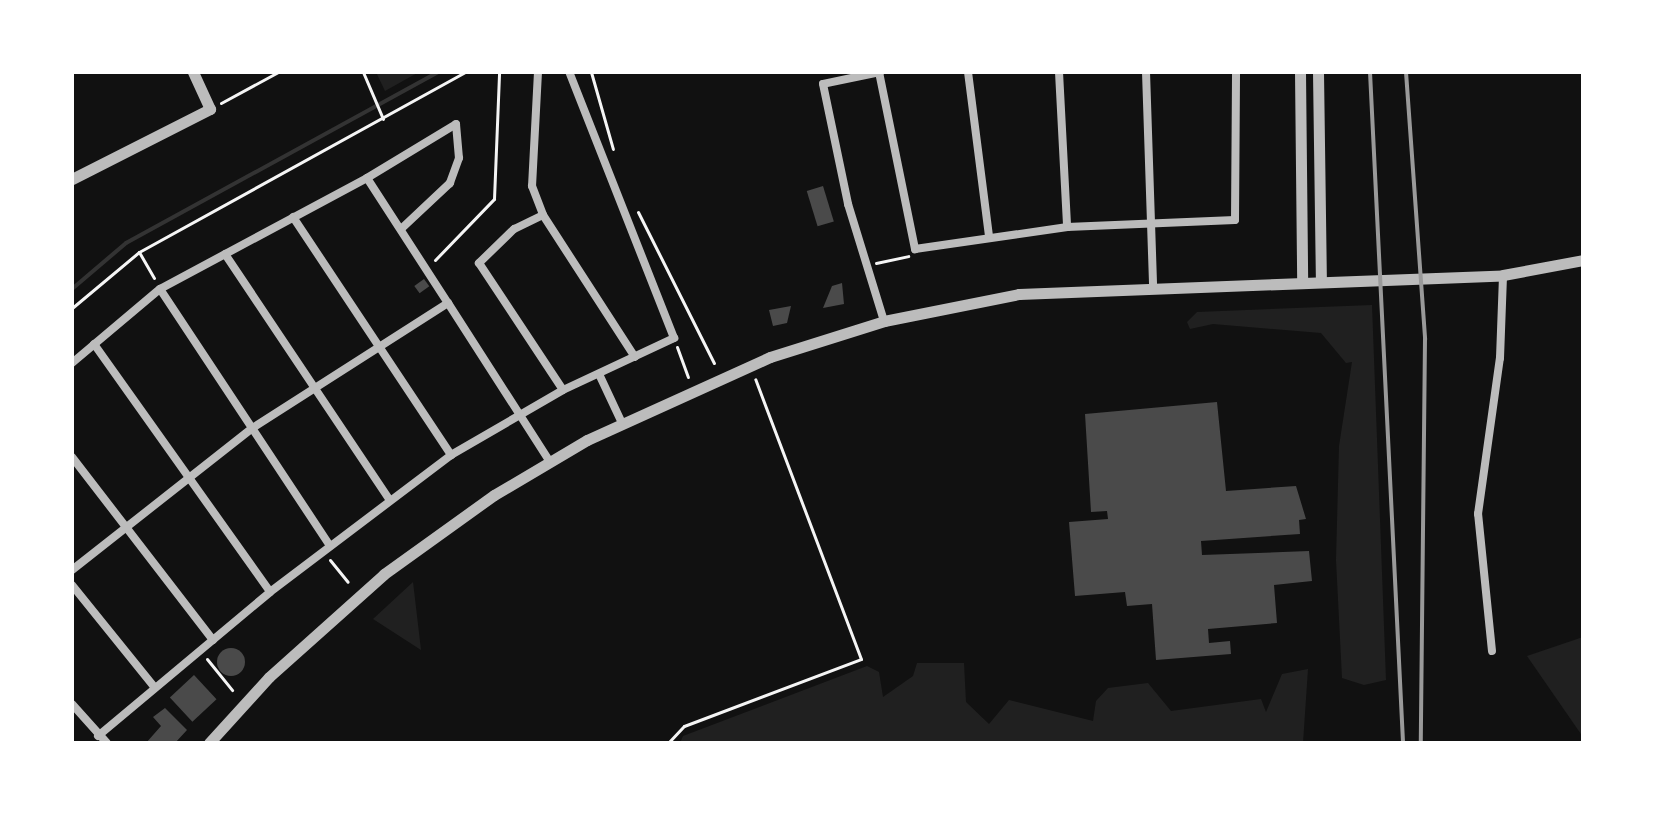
<!DOCTYPE html>
<style>
body{margin:0}
#map{position:relative;width:1655px;height:815px;overflow:hidden;background:#111;font-family:"Noto Sans",sans-serif}
div>[style]{position:absolute}
[style*='--x']{left:calc(var(--x)*1px);top:calc(var(--y)*1px);width:calc(var(--w)*1px);rotate:calc(var(--a)*1deg)}
.green>*{inset:0;background:#202020}
.stream>*{height:4px;margin:-2px;padding:0 2px;transform-origin:2px;border-radius:2px;background:#333}
.building>*{inset:0;background:#4a4a4a;transform-origin:0 0}
.round{border-radius:50%}
.path>*{height:3px;margin:-1.5px;padding:0 1.5px;transform-origin:1.5px;border-radius:1.5px;background:#f5f5f5}
.minor>*{height:8px;margin:-4px;padding:0 4px;transform-origin:4px;border-radius:4px;background:#bcbcbc}
.tertiary>*{height:11px;margin:-5.5px;padding:0 5.5px;transform-origin:5.5px;border-radius:5.5px;background:#bcbcbc}
.rail>*{height:4px;margin:-2px;padding:0 2px;transform-origin:2px;border-radius:2px;background:#9a9a9a}
span{translate:-50% -50%;white-space:nowrap;text-align:center;line-height:1.15;-webkit-text-stroke:8px #fff;paint-order:stroke}
.frame{position:absolute;inset:0;border:74px solid #fff;pointer-events:none}
</style>
<div id="map">
<div class="green">
<div style="clip-path:polygon(376px 72px,419px 72px,385px 91px)"></div>
<div style="clip-path:polygon(1372px 305px,1386px 680px,1364px 685px,1342px 678px,1336px 560px,1339px 446px,1352px 362px,1346px 363px,1321px 333px,1213px 324px,1190px 329px,1187px 322px,1197px 312px)"></div>
<div style="clip-path:polygon(413px 582px,421px 650px,373px 619px)"></div>
<div style="clip-path:polygon(1583px 637px,1583px 737px,1527px 656px)"></div>
<div style="clip-path:polygon(917px 663px,964px 663px,966px 702px,989px 724px,1009px 700px,1093px 721px,1096px 701px,1108px 688px,1148px 683px,1171px 711px,1261px 699px,1266px 712px,1282px 674px,1308px 669px,1303px 743px,680px 743px,683px 736px,867px 666px,879px 672px,883px 697px,913px 676px)"></div>
</div>
<div class="stream">
<div style="--x:72;--y:289;--w:71;--a:-40.4"></div>
<div style="--x:126;--y:243;--w:356;--a:-28.7"></div>
</div>
<div class="building">
<div style="left:823px;top:186px;width:37px;height:17px;rotate:73deg"></div>
<div style="left:424px;top:279px;width:9px;height:12px;rotate:54deg"></div>
<div style="clip-path:polygon(842px 283px,844px 304px,823px 308px,832px 286px)"></div>
<div style="clip-path:polygon(791px 306px,787px 323px,773px 326px,769px 310px)"></div>
<div style="clip-path:polygon(1217px 402px,1226px 491px,1296px 486px,1306px 519px,1299px 520px,1300px 534px,1201px 541px,1202px 555px,1309px 551px,1312px 581px,1274px 585px,1277px 623px,1208px 629px,1209px 643px,1230px 641px,1231px 654px,1156px 660px,1152px 604px,1127px 606px,1125px 592px,1075px 596px,1069px 522px,1108px 519px,1107px 511px,1091px 512px,1085px 414px)"></div>
<div class="round" style="left:217px;top:648px;width:28px;height:28px"></div>
<div style="left:194px;top:675px;width:33px;height:33px;rotate:47deg"></div>
<div style="clip-path:polygon(165px 708px,187px 730px,175px 743px,146px 743px,161px 726px,153px 717px)"></div>
</div>
<div class="path">
<div style="--x:363;--y:72;--w:51;--a:66.9"></div>
<div style="--x:591;--y:72;--w:80;--a:74.1"></div>
<div style="--x:221;--y:103;--w:65;--a:-28.5"></div>
<div style="--x:638;--y:212;--w:169;--a:63.3"></div>
<div style="--x:139;--y:252;--w:30;--a:60"></div>
<div style="--x:435;--y:260;--w:85;--a:-46"></div>
<div style="--x:494;--y:199;--w:127;--a:-87.7"></div>
<div style="--x:876;--y:263;--w:33;--a:-12"></div>
<div style="--x:72;--y:308;--w:87;--a:-39.9"></div>
<div style="--x:139;--y:252;--w:372;--a:-28.9"></div>
<div style="--x:677;--y:347;--w:32;--a:70"></div>
<div style="--x:330;--y:560;--w:28;--a:51"></div>
<div style="--x:207;--y:659;--w:40;--a:51"></div>
<div style="--x:668;--y:743;--w:23;--a:-47"></div>
<div style="--x:684;--y:726;--w:189;--a:-20.7"></div>
<div style="--x:861;--y:659;--w:299;--a:-110.7"></div>
</div>
<div class="minor">
<div style="--x:538;--y:72;--w:114;--a:93"></div>
<div style="--x:532;--y:186;--w:31;--a:69"></div>
<div style="--x:543;--y:215;--w:169;--a:57.1"></div>
<div style="--x:879;--y:72;--w:181;--a:78.5"></div>
<div style="--x:915;--y:249;--w:154;--a:-8.2"></div>
<div style="--x:1067;--y:227;--w:168;--a:-2.4"></div>
<div style="--x:1235;--y:220;--w:148;--a:-89.6"></div>
<div style="--x:880;--y:72;--w:58;--a:168.1"></div>
<div style="--x:823;--y:84;--w:123;--a:78.2"></div>
<div style="--x:848;--y:204;--w:122;--a:72.9"></div>
<div style="--x:968;--y:72;--w:165;--a:82.7"></div>
<div style="--x:1059;--y:72;--w:155;--a:87"></div>
<div style="--x:1146;--y:72;--w:214;--a:88.1"></div>
<div style="--x:367;--y:178;--w:104;--a:-31.2"></div>
<div style="--x:456;--y:124;--w:34;--a:85"></div>
<div style="--x:459;--y:158;--w:27;--a:110"></div>
<div style="--x:450;--y:183;--w:67;--a:136.8"></div>
<div style="--x:543;--y:215;--w:32;--a:154"></div>
<div style="--x:514;--y:229;--w:49;--a:135.8"></div>
<div style="--x:479;--y:263;--w:152;--a:56.5"></div>
<div style="--x:293;--y:217;--w:286;--a:56.4"></div>
<div style="--x:225;--y:254;--w:295;--a:56.2"></div>
<div style="--x:160;--y:289;--w:308;--a:56.5"></div>
<div style="--x:94;--y:344;--w:304;--a:54.6"></div>
<div style="--x:72;--y:363;--w:115;--a:-40.1"></div>
<div style="--x:160;--y:289;--w:235;--a:-28.2"></div>
<div style="--x:367;--y:178;--w:149;--a:57.1"></div>
<div style="--x:599;--y:374;--w:54;--a:64.9"></div>
<div style="--x:72;--y:457;--w:231;--a:52.4"></div>
<div style="--x:72;--y:570;--w:228;--a:-38.2"></div>
<div style="--x:251;--y:429;--w:234;--a:-32.6"></div>
<div style="--x:448;--y:303;--w:189;--a:57.3"></div>
<div style="--x:72;--y:585;--w:132;--a:51.1"></div>
<div style="--x:1492;--y:651;--w:138;--a:-95.8"></div>
<div style="--x:1478;--y:514;--w:158;--a:-82"></div>
<div style="--x:1500;--y:358;--w:83;--a:-87.9"></div>
<div style="--x:72;--y:704;--w:52;--a:48.1"></div>
<div style="--x:98;--y:736;--w:224;--a:-39.9"></div>
<div style="--x:270;--y:592;--w:227;--a:-37.1"></div>
<div style="--x:451;--y:455;--w:129;--a:-30.1"></div>
<div style="--x:563;--y:390;--w:123;--a:-25.1"></div>
<div style="--x:674;--y:338;--w:286;--a:-111.5"></div>
</div>
<div class="tertiary">
<div style="--x:1300;--y:72;--w:208;--a:89.4"></div>
<div style="--x:1318;--y:72;--w:208;--a:89.2"></div>
<div style="--x:72;--y:179;--w:155;--a:-26.9"></div>
<div style="--x:210;--y:109;--w:41;--a:-114.7"></div>
<div style="--x:209;--y:743;--w:89;--a:-47.7"></div>
<div style="--x:269;--y:677;--w:154;--a:-41.8"></div>
<div style="--x:384;--y:574;--w:135;--a:-35.7"></div>
<div style="--x:494;--y:495;--w:108;--a:-30.6"></div>
<div style="--x:587;--y:440;--w:201;--a:-24.4"></div>
<div style="--x:770;--y:357;--w:120;--a:-17.5"></div>
<div style="--x:884;--y:321;--w:138;--a:-11.3"></div>
<div style="--x:1019;--y:294;--w:484;--a:-2.2"></div>
<div style="--x:1503;--y:275;--w:81;--a:-10.6"></div>
</div>
<div class="rail">
<div style="--x:1370;--y:72;--w:672;--a:87.18"></div>
<div style="--x:1406;--y:72;--w:268;--a:85.9"></div>
<div style="--x:1425;--y:339;--w:404;--a:90.6"></div>
</div>
<div class="frame"></div>
</div>
